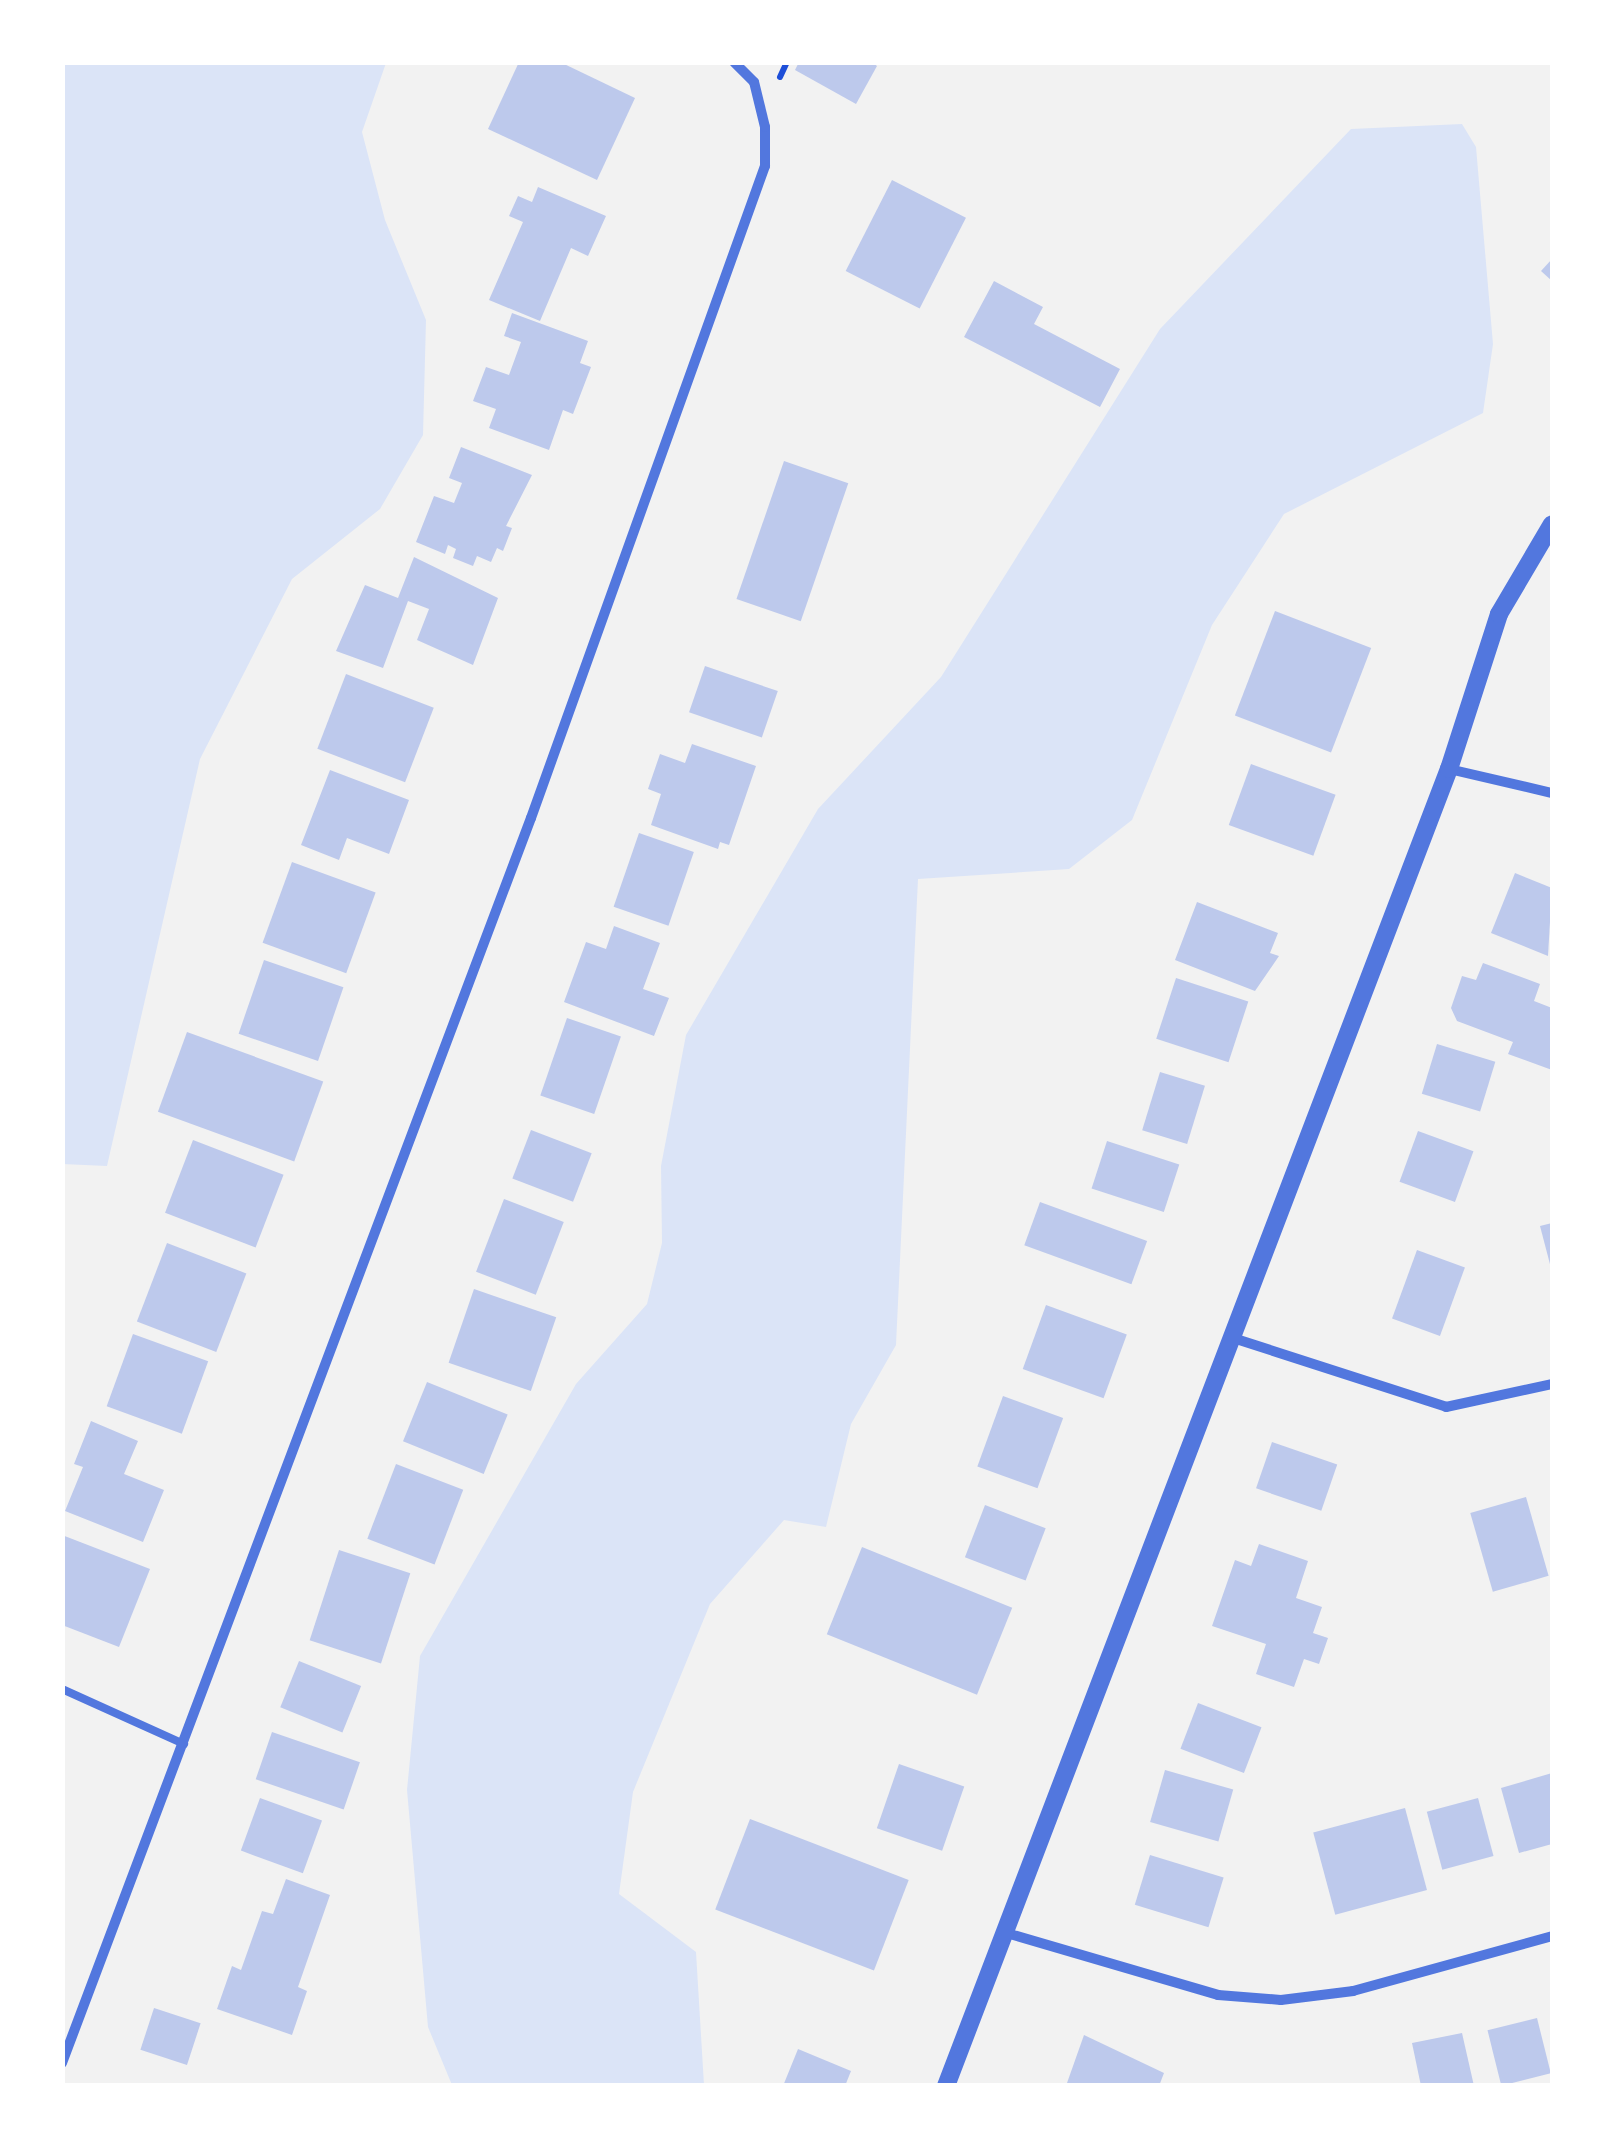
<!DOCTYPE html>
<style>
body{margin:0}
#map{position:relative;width:1615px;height:2148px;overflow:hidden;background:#f2f2f2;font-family:Roboto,sans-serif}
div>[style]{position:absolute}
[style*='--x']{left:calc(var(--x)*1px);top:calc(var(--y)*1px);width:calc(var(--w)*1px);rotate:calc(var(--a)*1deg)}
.green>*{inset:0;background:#dbe4f7}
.building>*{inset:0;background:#bdc9ec;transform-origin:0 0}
.path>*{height:6px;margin:-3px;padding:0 3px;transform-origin:3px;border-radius:3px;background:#1d4ed8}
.service>*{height:8px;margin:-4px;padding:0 4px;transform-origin:4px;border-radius:4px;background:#5277de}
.minor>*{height:10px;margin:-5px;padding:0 5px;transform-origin:5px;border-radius:5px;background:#5277de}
.tertiary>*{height:18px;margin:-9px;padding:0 9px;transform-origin:9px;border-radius:9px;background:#5277de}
span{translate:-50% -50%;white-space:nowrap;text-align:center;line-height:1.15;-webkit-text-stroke:10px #fff;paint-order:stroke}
.frame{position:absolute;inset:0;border:65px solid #fff;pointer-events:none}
</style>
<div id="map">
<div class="green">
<div style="clip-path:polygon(63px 62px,386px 63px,362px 132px,385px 220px,426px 320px,423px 435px,380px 509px,292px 579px,200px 759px,107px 1166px,62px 1164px)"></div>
<div style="clip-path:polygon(1462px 124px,1476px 147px,1493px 344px,1483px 413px,1284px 514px,1212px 625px,1132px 820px,1069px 869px,918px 879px,896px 1345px,851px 1424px,826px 1527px,784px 1520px,710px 1604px,633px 1792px,619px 1894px,696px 1952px,704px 2085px,452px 2085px,428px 2027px,407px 1790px,420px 1656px,576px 1384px,647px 1304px,662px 1243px,661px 1166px,686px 1035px,818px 809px,941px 677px,1160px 329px,1351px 129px)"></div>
</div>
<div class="building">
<div style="clip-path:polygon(519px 62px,560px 62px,635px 98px,597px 180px,488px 129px)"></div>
<div style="clip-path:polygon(799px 62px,872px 62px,877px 66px,856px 104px,795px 70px)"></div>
<div style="left:892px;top:180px;width:83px;height:102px;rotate:27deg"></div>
<div style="clip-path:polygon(538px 187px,606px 216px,588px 256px,571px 248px,540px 321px,489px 300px,523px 222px,509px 216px,518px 196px,532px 202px)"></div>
<div style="clip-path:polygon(1552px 259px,1552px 281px,1541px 271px)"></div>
<div style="clip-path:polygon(994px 281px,1043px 307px,1034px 324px,1120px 369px,1100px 407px,964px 337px)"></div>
<div style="clip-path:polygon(512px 313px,588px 341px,580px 363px,591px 367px,573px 414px,563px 410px,549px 450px,489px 428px,496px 409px,473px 401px,486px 367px,509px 375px,521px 342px,504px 336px)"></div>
<div style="clip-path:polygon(461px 447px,532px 475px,506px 526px,512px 528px,503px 551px,497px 548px,491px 562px,477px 556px,473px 566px,453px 558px,456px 549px,448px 545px,445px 554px,416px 542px,434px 496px,454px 503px,462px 483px,449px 478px)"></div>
<div style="left:784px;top:461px;width:68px;height:146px;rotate:19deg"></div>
<div style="clip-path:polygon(414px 557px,498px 598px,473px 665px,417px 640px,429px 609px,408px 601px,383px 668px,336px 651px,365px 585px,398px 598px)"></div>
<div style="left:1275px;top:611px;width:103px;height:112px;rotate:21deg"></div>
<div style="left:705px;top:666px;width:77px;height:49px;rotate:19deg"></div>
<div style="left:346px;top:674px;width:94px;height:80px;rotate:21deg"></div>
<div style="clip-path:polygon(692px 744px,756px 766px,729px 845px,720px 842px,718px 849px,651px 825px,661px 794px,648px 789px,660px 754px,685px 763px)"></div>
<div style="left:1251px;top:764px;width:90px;height:65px;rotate:20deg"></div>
<div style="clip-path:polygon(330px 770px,409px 800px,389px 854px,347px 838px,339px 860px,301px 845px)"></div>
<div style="left:639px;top:833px;width:58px;height:78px;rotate:19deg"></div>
<div style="left:292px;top:862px;width:89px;height:86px;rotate:20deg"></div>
<div style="clip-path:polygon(1515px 873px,1552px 888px,1548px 956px,1491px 933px)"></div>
<div style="clip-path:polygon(1197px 902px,1278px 933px,1270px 953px,1279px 956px,1255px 991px,1175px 960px)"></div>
<div style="clip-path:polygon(614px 926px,660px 943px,643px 989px,669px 998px,654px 1036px,564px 1002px,586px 942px,606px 949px)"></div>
<div style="left:264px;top:960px;width:84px;height:78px;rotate:19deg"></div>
<div style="clip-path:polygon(1483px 963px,1540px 984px,1534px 1001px,1552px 1008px,1552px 1070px,1508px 1054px,1513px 1042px,1457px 1021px,1451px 1008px,1462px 976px,1476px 980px)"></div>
<div style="left:1176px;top:978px;width:76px;height:64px;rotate:18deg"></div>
<div style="left:567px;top:1018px;width:57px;height:82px;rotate:19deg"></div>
<div style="left:187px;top:1032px;width:145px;height:85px;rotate:20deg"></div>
<div style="left:1437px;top:1044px;width:61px;height:52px;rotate:17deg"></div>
<div style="left:1160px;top:1072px;width:47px;height:61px;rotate:17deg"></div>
<div style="left:531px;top:1130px;width:65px;height:52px;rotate:21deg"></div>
<div style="left:1418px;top:1131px;width:59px;height:54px;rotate:20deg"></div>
<div style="left:193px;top:1140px;width:97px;height:78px;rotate:21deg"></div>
<div style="left:1107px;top:1141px;width:76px;height:50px;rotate:18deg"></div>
<div style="left:504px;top:1199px;width:64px;height:78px;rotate:21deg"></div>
<div style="left:1040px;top:1202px;width:114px;height:46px;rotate:20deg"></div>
<div style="clip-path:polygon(1552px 1223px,1552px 1268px,1551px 1268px,1540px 1226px)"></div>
<div style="left:167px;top:1243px;width:85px;height:84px;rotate:21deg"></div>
<div style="left:1417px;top:1250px;width:51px;height:73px;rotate:20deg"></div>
<div style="left:474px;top:1289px;width:87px;height:78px;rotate:19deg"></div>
<div style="left:1046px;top:1305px;width:86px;height:68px;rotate:20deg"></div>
<div style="left:133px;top:1334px;width:80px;height:77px;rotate:20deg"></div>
<div style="left:427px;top:1382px;width:87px;height:64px;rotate:22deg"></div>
<div style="left:1003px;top:1396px;width:64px;height:75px;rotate:20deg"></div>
<div style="clip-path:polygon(91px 1421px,138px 1441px,124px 1474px,164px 1490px,143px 1542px,65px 1511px,83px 1467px,74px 1464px)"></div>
<div style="left:1272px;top:1442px;width:69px;height:49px;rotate:19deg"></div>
<div style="left:396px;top:1464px;width:72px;height:80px;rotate:21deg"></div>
<div style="left:1526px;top:1497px;width:82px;height:58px;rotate:74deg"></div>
<div style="left:985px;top:1505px;width:65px;height:56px;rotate:21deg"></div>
<div style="clip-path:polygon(62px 1535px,150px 1569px,119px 1647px,62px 1625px)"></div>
<div style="clip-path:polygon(1259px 1544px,1308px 1561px,1296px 1598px,1322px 1607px,1313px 1633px,1328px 1638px,1319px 1664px,1304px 1659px,1294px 1687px,1256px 1674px,1266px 1644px,1212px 1626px,1235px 1560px,1251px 1566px)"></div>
<div style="left:862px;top:1547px;width:162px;height:94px;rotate:22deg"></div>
<div style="left:339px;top:1550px;width:75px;height:95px;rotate:18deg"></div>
<div style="left:299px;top:1661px;width:67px;height:50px;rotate:22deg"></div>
<div style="left:1198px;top:1703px;width:68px;height:49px;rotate:21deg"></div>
<div style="left:272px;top:1732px;width:93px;height:50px;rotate:19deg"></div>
<div style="left:899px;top:1764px;width:69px;height:68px;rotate:19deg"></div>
<div style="left:1165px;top:1770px;width:71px;height:54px;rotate:16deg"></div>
<div style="clip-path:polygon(1552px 1773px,1552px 1844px,1519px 1853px,1501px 1788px)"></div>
<div style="left:260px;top:1798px;width:66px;height:56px;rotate:20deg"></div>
<div style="left:1478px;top:1798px;width:60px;height:53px;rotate:75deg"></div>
<div style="left:1405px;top:1808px;width:85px;height:95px;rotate:75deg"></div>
<div style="left:750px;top:1819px;width:170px;height:97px;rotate:21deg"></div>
<div style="left:1150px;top:1855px;width:77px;height:52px;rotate:17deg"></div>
<div style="clip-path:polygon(286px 1879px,330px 1895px,298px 1987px,307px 1991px,292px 2035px,217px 2009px,232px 1966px,241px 1970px,262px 1911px,273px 1914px)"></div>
<div style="left:154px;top:2008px;width:49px;height:44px;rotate:18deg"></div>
<div style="left:1537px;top:2018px;width:57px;height:51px;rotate:76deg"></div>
<div style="clip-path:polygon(1462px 2033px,1474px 2086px,1421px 2086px,1412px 2043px)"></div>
<div style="clip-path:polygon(1084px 2035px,1164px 2073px,1159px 2086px,1067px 2083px)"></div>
<div style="clip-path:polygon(798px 2049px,851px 2071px,845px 2086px,783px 2086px)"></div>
</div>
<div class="path">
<div style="--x:780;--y:77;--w:17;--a:-65"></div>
</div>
<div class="service">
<div style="--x:62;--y:1689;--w:134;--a:24.3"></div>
</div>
<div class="minor">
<div style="--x:1449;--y:769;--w:106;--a:13.1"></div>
<div style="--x:1233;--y:1338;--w:224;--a:17.9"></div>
<div style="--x:1446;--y:1407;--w:108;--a:-12.2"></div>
<div style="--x:1003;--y:1932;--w:224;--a:16.3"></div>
<div style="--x:1218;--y:1995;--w:63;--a:4.5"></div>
<div style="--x:1281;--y:2000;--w:73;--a:-7.1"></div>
<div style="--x:1353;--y:1991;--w:206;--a:-15.4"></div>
<div style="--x:62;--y:2063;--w:1330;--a:-69.36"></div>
<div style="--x:531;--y:818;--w:693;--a:-70.26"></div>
<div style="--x:765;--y:166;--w:39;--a:-90"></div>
<div style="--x:765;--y:127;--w:46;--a:-103.7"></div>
<div style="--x:754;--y:82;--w:28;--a:-135"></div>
</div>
<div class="tertiary">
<div style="--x:946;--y:2086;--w:1410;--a:-69.1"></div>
<div style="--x:1449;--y:769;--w:163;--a:-72.1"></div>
<div style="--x:1499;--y:614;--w:104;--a:-59.5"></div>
</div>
<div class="frame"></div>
</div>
